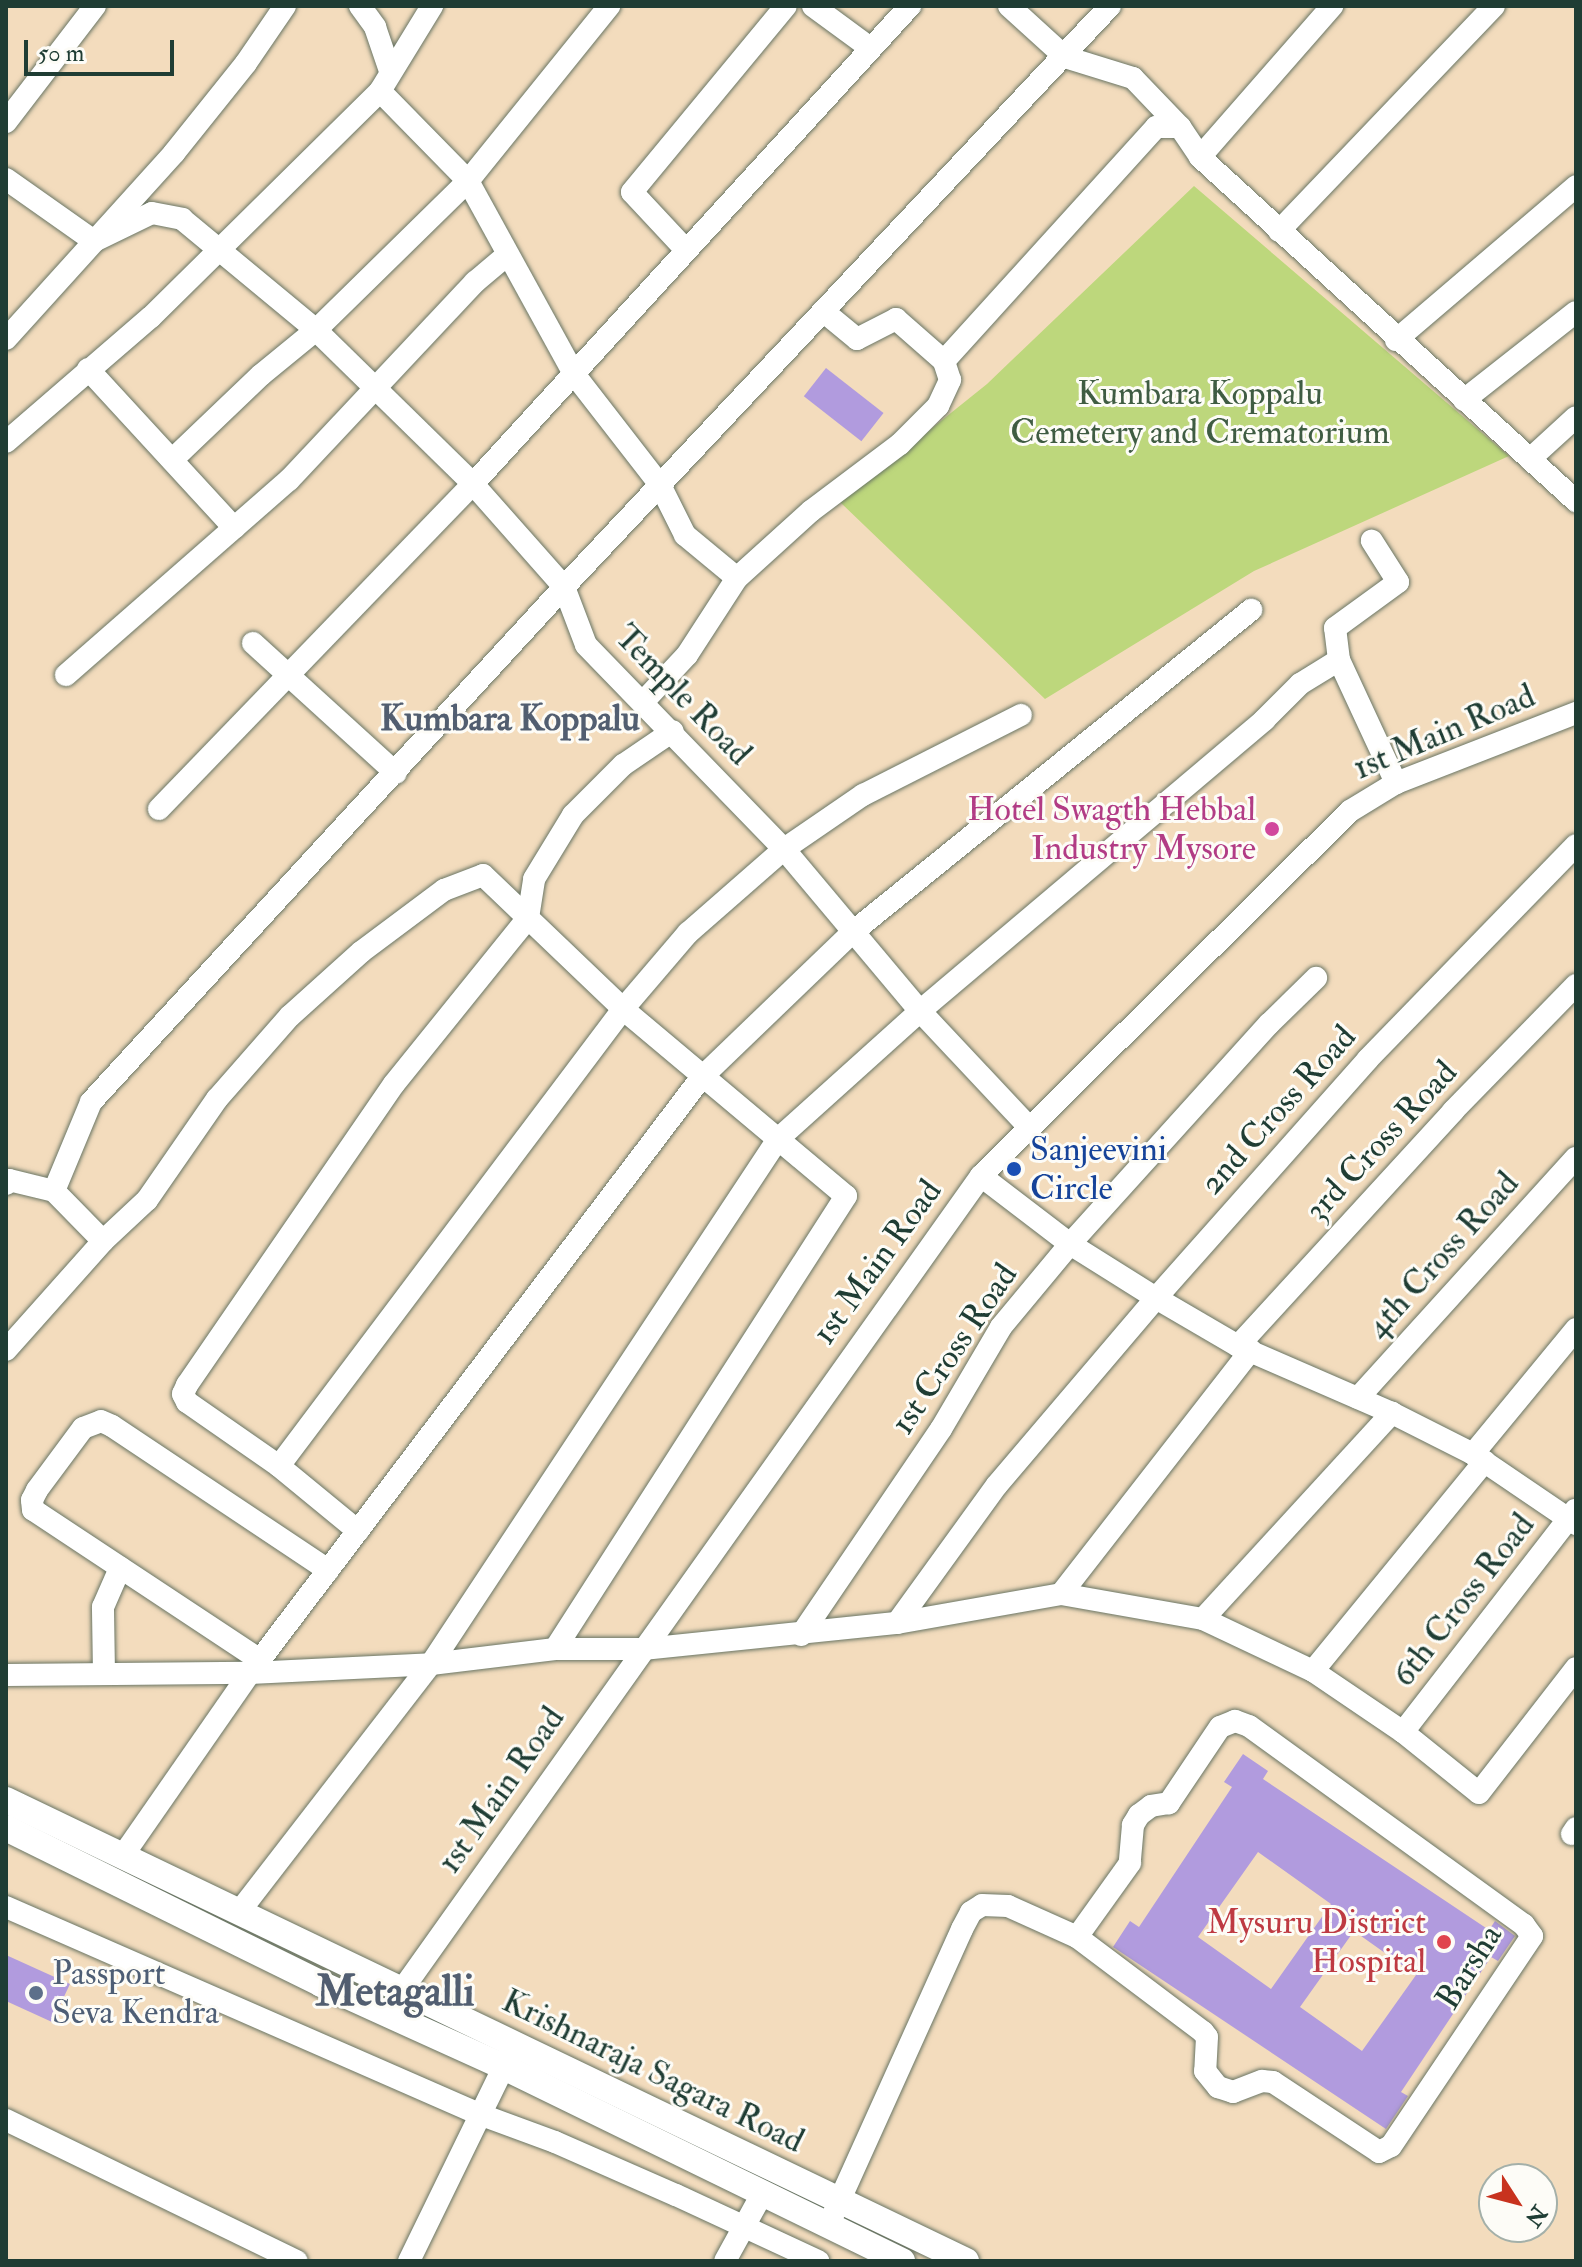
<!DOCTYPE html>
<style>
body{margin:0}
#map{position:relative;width:1582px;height:2267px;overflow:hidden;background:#f3dcbd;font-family:"IM FELL Double Pica",serif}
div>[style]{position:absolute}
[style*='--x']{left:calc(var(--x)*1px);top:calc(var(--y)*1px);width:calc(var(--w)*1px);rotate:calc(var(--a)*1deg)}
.green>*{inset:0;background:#bdd77c}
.building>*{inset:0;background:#b19bde;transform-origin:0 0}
.roads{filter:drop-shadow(0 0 2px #697564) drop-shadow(0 0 2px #697564)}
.minor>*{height:22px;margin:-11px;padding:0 11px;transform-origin:11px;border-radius:11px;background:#fff}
.major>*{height:26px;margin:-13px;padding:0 13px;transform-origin:13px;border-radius:13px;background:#fff}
.dots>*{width:22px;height:22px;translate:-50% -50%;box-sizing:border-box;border:4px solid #fdfcf7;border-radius:50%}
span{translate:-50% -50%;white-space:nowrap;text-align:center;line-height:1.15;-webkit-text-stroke:6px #fdfcf7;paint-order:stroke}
.park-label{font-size:34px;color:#3f5c42}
.street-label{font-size:34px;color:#1f3d34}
.hotel-label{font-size:34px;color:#b23c85}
.right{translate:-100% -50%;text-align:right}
.transit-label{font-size:34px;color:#164399}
.left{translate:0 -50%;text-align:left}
.health-label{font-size:34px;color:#be3a42}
.service-label{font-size:34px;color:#4e5e75}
.neighbourhood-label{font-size:36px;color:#525e70;font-weight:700}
.district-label{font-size:42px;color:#525e70;font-weight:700}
.frame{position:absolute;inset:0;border:8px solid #1f3d34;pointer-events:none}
.north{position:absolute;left:1478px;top:2163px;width:80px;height:80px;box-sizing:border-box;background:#fdfcf7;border:2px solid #a4b0a9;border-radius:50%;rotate:126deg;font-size:22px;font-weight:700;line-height:32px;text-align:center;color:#1f3d34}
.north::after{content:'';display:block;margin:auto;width:28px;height:36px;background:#c8321e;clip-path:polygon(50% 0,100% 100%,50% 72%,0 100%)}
.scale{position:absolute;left:24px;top:40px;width:150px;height:36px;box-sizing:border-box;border:4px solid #1f3d34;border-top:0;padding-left:10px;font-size:24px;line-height:28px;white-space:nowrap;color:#1f3d34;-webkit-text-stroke:6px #fdfcf7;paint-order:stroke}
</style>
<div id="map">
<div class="green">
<div style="clip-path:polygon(1194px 186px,1509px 456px,1254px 571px,1045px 699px,840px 502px,987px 384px)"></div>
</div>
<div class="building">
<div style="left:826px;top:368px;width:73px;height:36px;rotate:38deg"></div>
<div style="clip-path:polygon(evenodd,1243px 1754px,1268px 1771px,1263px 1779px,1489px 1930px,1495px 1921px,1515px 1936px,1498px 1961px,1491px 1957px,1401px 2092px,1408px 2096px,1386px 2129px,1113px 1947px,1130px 1921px,1139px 1927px,1232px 1787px,1224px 1782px,1243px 1754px,1258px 1852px,1331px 1904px,1271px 1989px,1198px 1937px,1258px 1852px,1243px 1754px,1354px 1931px,1416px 1975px,1362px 2051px,1300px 2007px,1354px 1931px)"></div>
<div style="clip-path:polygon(6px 1955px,70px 1984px,52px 2022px,6px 2001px)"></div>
</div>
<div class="roads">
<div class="minor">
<div style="--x:360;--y:6;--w:26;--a:54"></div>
<div style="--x:375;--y:27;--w:46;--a:71.2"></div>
<div style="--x:813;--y:6;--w:69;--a:36.2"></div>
<div style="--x:1009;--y:6;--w:76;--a:42.3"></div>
<div style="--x:1065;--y:57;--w:71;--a:17.2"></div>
<div style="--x:1133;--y:78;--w:68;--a:46.2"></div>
<div style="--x:1180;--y:127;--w:36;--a:56"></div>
<div style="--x:1200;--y:157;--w:510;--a:42.46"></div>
<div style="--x:380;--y:91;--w:126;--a:45.6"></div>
<div style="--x:468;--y:181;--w:220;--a:61.2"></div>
<div style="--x:574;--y:374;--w:140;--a:52.2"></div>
<div style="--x:660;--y:485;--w:56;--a:63.4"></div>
<div style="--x:685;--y:535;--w:67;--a:39.6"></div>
<div style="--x:6;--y:122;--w:146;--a:-52.5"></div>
<div style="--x:1200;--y:157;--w:201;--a:-48.8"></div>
<div style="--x:6;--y:179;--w:108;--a:35.2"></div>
<div style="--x:94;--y:241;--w:64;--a:-25.8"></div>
<div style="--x:152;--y:213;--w:31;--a:11"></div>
<div style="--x:182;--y:219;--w:174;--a:39.6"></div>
<div style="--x:316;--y:330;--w:220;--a:44.4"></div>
<div style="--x:473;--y:484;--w:137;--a:48.5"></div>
<div style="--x:564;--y:587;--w:62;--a:69.2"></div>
<div style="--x:586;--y:645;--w:284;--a:45.9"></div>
<div style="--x:784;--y:849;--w:212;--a:50"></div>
<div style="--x:920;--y:1011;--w:159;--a:46.8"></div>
<div style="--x:1279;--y:231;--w:311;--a:-46.3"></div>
<div style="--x:686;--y:250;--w:79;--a:-133"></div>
<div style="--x:632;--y:192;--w:241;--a:-50.4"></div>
<div style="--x:823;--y:311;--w:44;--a:39.5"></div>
<div style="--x:857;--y:339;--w:44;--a:-27.1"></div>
<div style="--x:896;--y:319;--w:64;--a:41.2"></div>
<div style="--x:944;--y:361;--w:316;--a:-47.8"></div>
<div style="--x:1156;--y:127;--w:24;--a:0"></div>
<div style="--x:6;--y:339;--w:251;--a:-47.9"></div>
<div style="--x:174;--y:153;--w:115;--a:-51.3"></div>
<div style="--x:246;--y:63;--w:69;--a:-55.6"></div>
<div style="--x:1396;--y:340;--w:237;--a:-40.5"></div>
<div style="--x:88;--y:369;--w:216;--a:47.4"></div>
<div style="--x:1464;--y:400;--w:142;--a:-38.2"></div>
<div style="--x:6;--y:442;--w:191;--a:-40.8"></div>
<div style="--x:151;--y:317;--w:322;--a:-44.6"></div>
<div style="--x:380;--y:91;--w:100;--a:-58.5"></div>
<div style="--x:1530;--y:459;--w:62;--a:-42.4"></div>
<div style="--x:172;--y:460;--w:123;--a:-43.7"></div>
<div style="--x:261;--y:375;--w:71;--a:-39.3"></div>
<div style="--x:316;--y:330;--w:213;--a:-44.4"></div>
<div style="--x:468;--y:181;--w:225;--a:-51.1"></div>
<div style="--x:253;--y:643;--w:193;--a:42.3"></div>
<div style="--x:1339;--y:660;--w:32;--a:-97"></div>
<div style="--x:1335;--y:628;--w:78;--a:-36.1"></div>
<div style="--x:1398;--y:582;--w:49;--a:-122.4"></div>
<div style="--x:66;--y:675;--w:296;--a:-41.2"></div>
<div style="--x:289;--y:480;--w:272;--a:-46.8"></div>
<div style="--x:475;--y:282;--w:42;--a:-40.2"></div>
<div style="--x:643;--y:702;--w:64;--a:-46.9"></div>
<div style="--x:687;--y:655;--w:92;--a:-57"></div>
<div style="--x:737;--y:578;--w:100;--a:-42.2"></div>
<div style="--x:811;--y:511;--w:111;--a:-37"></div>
<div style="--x:900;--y:444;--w:54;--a:-45"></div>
<div style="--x:938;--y:406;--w:29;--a:-65"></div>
<div style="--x:950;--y:380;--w:20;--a:-108"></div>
<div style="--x:159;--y:809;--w:452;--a:-46"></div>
<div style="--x:473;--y:484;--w:648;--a:-47.57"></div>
<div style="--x:981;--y:1176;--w:112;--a:37.4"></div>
<div style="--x:1070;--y:1244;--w:102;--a:32.1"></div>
<div style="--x:1156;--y:1298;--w:95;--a:30.3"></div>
<div style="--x:1238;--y:1346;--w:168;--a:23.5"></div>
<div style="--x:1392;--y:1413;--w:91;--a:26.8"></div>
<div style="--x:1473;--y:1454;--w:125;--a:34.2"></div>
<div style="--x:6;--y:1184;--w:5;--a:-53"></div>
<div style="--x:9;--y:1180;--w:46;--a:13.7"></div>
<div style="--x:103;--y:1241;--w:60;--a:-43"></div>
<div style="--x:147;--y:1200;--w:123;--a:-55.3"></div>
<div style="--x:217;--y:1099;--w:111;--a:-48.7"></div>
<div style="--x:290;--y:1016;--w:96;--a:-42"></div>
<div style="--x:361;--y:952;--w:104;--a:-36.8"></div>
<div style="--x:444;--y:890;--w:42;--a:-21"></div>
<div style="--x:483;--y:875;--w:194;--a:43.7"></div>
<div style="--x:623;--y:1009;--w:291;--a:40"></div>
<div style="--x:846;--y:1196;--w:538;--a:122.72"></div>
<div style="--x:1238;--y:1346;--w:319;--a:-47.5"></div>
<div style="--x:1453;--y:1111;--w:176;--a:-45.7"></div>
<div style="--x:6;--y:1350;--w:146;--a:-48.3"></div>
<div style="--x:103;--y:1241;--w:70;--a:-134.4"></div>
<div style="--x:54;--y:1191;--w:96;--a:-67.4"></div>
<div style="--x:91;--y:1102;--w:699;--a:-47.43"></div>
<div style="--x:564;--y:587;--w:797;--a:-46.78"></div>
<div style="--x:1358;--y:1398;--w:324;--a:-47.8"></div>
<div style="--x:1473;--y:1454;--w:162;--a:-50.5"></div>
<div style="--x:279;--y:1466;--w:112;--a:-145.2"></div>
<div style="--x:187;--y:1402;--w:9;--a:-117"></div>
<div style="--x:183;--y:1394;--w:10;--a:-66"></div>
<div style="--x:187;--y:1385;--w:365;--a:-55.5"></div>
<div style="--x:394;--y:1084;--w:213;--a:-51.1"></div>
<div style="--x:528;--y:918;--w:39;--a:-81"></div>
<div style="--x:534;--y:879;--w:75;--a:-58.6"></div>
<div style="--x:573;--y:815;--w:71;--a:-45"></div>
<div style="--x:623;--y:765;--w:60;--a:-34.2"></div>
<div style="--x:358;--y:1531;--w:102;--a:-140.6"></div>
<div style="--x:279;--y:1466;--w:572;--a:-53.03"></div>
<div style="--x:623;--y:1009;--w:100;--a:-49.5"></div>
<div style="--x:688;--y:933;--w:128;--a:-41.2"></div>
<div style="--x:784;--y:849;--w:96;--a:-34.4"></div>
<div style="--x:863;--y:795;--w:177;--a:-26.9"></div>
<div style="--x:1061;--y:1594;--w:309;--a:-52.1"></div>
<div style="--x:1203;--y:1619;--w:280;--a:-47.5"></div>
<div style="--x:897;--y:1623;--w:170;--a:-54.1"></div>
<div style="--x:997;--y:1485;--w:245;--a:-49.6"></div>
<div style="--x:1156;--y:1298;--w:319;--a:-48.4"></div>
<div style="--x:1368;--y:1059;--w:298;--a:-45.8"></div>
<div style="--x:801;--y:1635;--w:249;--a:-55.8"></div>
<div style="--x:941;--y:1429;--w:118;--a:-59.5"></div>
<div style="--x:1001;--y:1327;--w:108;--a:-50.3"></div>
<div style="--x:1070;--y:1244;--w:297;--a:-47.9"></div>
<div style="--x:1269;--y:1024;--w:66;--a:-44.4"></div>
<div style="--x:260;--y:1660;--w:272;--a:-146.5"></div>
<div style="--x:33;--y:1510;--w:10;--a:-96"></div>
<div style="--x:32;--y:1500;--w:11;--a:-63"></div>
<div style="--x:37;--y:1490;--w:77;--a:-53.4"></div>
<div style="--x:83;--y:1428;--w:19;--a:-21"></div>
<div style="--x:101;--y:1421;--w:12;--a:24"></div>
<div style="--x:112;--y:1426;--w:260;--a:33.7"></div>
<div style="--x:1313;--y:1671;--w:271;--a:-50.7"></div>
<div style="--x:104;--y:1674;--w:67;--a:-90.9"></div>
<div style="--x:103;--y:1607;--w:43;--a:-66.4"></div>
<div style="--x:6;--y:1675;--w:244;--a:-0.5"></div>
<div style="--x:250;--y:1673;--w:181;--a:-2.8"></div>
<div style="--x:431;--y:1664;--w:125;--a:-6.9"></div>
<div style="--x:555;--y:1649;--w:89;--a:0"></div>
<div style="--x:644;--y:1649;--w:254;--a:-5.9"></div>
<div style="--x:897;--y:1623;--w:167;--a:-10"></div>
<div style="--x:1061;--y:1594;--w:144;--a:10"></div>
<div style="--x:1203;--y:1619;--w:122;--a:25.3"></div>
<div style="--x:1313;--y:1671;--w:109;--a:34.1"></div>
<div style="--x:1403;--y:1732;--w:97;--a:38.8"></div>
<div style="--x:1479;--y:1793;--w:158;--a:-52.2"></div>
<div style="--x:1403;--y:1732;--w:281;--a:-52.2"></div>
<div style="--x:1572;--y:1834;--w:7;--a:-56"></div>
<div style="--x:124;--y:1854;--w:221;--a:-55.2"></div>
<div style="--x:250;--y:1673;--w:747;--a:-52.84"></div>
<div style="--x:701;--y:1078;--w:212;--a:-43.9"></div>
<div style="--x:854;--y:931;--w:511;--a:-38.96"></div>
<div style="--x:6;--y:1907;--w:516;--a:23.64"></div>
<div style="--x:479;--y:2114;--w:81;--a:20.2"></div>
<div style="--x:555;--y:2142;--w:132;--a:23.7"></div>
<div style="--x:676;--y:2195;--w:157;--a:24.9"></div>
<div style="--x:239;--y:1912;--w:314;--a:-52.3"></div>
<div style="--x:431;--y:1664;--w:629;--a:-56.54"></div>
<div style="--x:778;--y:1139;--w:191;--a:-42"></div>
<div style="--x:920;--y:1011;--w:451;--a:-40.2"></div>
<div style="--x:1264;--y:720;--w:51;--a:-45"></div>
<div style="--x:1300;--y:684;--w:46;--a:-31.6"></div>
<div style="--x:1339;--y:660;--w:136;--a:65.1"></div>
<div style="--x:388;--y:2014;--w:28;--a:-60"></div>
<div style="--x:402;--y:1990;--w:999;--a:-54.58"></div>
<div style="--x:981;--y:1176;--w:519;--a:-44.69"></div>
<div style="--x:1350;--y:811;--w:54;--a:-31.3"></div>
<div style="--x:1396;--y:783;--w:193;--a:-21.3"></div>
<div style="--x:6;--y:2120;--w:323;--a:25.9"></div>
<div style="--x:828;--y:2226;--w:326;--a:-65.7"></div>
<div style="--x:962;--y:1929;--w:19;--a:-62"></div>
<div style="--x:971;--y:1912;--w:13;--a:-32"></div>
<div style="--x:982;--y:1905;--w:26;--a:2"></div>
<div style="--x:1008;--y:1906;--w:76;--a:24.2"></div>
<div style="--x:1077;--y:1937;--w:158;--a:37"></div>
<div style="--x:1203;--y:2032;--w:6;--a:51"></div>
<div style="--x:1207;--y:2037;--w:34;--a:93"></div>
<div style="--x:1205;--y:2071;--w:21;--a:51"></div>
<div style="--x:1218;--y:2087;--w:16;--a:18"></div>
<div style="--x:1233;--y:2092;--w:31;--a:-21"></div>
<div style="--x:1262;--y:2081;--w:11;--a:5"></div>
<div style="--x:1273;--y:2082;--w:127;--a:33.4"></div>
<div style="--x:1379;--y:2152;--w:13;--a:-27"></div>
<div style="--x:1391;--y:2146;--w:253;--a:-56.1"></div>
<div style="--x:1532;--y:1936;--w:14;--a:-126"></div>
<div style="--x:1524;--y:1925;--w:339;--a:-144.1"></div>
<div style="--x:1249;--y:1726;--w:15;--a:-160"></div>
<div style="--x:1235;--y:1721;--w:16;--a:158"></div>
<div style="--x:1220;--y:1727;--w:92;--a:123.9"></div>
<div style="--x:1169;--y:1803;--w:18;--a:171"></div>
<div style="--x:1151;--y:1806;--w:15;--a:143"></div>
<div style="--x:1139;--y:1815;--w:12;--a:121"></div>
<div style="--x:1133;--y:1825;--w:38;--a:95"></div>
<div style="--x:1130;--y:1863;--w:91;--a:125.6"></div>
<div style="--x:409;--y:2261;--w:233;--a:-64"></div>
<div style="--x:725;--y:2261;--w:77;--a:-61.1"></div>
</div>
<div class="major">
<div style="--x:6;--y:1800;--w:1065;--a:25.65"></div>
<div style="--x:6;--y:1828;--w:352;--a:26.3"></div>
<div style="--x:321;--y:1984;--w:201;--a:24.4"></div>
<div style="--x:504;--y:2067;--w:443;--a:26"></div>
</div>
</div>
<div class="dots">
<div style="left:1272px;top:829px;background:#d1479c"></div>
<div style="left:1014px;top:1169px;background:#1a4fb4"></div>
<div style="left:1444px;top:1942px;background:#e0444e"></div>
<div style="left:36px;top:1993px;background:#5c6f8a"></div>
</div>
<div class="park-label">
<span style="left:1200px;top:413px">Kumbara Koppalu<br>Cemetery and Crematorium</span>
</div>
<div class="street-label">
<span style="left:683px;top:695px;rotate:46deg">Temple Road</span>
<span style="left:1444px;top:732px;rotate:-23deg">1st Main Road</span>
<span style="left:1278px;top:1110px;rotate:-48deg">2nd Cross Road</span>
<span style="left:1381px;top:1141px;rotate:-47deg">3rd Cross Road</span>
<span style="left:1442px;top:1255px;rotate:-48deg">4th Cross Road</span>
<span style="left:877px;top:1262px;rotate:-54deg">1st Main Road</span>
<span style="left:954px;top:1349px;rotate:-56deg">1st Cross Road</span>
<span style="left:1463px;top:1600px;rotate:-52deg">6th Cross Road</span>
<span style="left:501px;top:1790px;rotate:-55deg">1st Main Road</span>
<span style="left:1469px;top:1967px;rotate:-58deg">Barsha</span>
<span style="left:653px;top:2071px;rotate:26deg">Krishnaraja Sagara Road</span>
</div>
<div class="hotel-label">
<span class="right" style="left:1256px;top:829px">Hotel Swagth Hebbal<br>Industry Mysore</span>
</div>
<div class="transit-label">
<span class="left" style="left:1030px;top:1169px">Sanjeevini<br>Circle</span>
</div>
<div class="health-label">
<span class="right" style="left:1426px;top:1942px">Mysuru District<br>Hospital</span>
</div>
<div class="service-label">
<span class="left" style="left:52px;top:1993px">Passport<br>Seva Kendra</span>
</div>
<div class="neighbourhood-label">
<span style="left:510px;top:719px">Kumbara Koppalu</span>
</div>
<div class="district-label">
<span style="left:395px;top:1992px">Metagalli</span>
</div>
<div class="frame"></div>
<div class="north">N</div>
<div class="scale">50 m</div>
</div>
